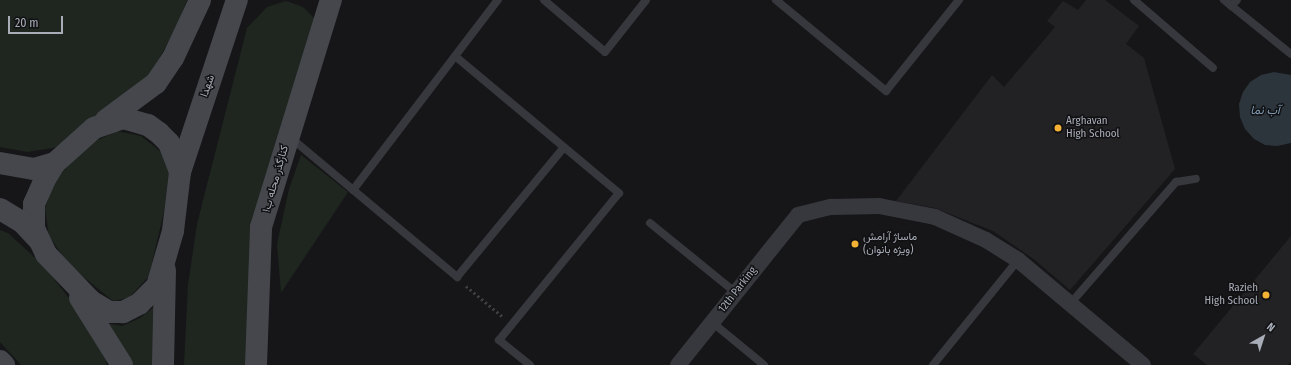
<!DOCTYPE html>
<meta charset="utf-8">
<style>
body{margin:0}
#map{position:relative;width:1291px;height:365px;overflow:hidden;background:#161618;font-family:"Fira Sans Condensed",Vazirmatn,sans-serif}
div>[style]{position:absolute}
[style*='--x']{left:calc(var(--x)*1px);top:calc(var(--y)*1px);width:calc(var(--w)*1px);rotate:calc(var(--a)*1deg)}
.built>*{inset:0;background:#222225}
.green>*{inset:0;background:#1e261f}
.water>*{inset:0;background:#2c353c}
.path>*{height:2.5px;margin-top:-1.25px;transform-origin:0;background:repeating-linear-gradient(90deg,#3d3f44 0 2px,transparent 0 5px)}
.lane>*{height:8px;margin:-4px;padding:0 4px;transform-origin:4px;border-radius:4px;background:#37383d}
.street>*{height:16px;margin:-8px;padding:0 8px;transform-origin:8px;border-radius:8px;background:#37383d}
.secondary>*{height:22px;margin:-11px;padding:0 11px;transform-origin:11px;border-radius:11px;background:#45474d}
.dots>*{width:11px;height:11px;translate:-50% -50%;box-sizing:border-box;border:2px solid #111113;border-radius:50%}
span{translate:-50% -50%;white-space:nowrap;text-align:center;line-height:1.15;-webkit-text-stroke:3px #111113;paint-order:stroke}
.street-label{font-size:11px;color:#a8adb8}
.poi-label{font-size:11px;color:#a8adb8}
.left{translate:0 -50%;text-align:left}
.right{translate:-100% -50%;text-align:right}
.water-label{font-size:12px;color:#7f9bb3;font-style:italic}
.north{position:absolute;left:1243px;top:317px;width:40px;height:40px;-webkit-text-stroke:3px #111113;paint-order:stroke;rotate:39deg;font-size:11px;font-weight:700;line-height:16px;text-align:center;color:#a8adb8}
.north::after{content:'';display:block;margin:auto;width:14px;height:18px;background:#a8adb8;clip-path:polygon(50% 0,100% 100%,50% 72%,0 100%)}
.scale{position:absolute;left:8px;top:16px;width:55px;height:18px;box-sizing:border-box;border:2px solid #a8adb8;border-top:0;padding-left:5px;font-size:12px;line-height:14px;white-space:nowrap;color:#a8adb8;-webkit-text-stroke:3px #111113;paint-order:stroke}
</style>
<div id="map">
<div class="built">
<div style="clip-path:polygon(1086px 0,1105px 0,1139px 26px,1126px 44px,1144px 58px,1175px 169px,1070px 290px,1035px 260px,993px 231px,935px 208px,896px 201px,992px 75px,1004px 87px,1055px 27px,1047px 21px,1063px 1px,1078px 10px)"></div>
<div style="clip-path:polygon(1291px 236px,1291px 361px,1288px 365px,1207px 365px,1193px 354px)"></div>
</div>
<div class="green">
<div style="clip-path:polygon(0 0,187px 0,176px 28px,148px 79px,59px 147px,27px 152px,0 147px)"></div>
<div style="clip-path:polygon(286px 1px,303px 7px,315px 19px,268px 173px,249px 365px,184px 365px,188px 285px,197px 224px,247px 28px,267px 7px)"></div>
<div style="clip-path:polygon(117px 131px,141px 136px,161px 152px,169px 173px,164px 211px,149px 276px,129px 298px,113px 301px,68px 264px,49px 236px,45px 209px,53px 184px,72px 161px,91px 143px)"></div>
<div style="clip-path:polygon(301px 155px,348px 192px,281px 293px,277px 244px,289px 189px)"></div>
<div style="clip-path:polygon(0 230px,8px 233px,44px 266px,75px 306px,105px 356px,107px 365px,21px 365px,0 342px)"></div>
<div style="clip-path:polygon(155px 306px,154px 365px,130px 365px,106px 323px,122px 326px,140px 318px)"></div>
</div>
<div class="water">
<div style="clip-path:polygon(1274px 72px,1291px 75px,1291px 143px,1277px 146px,1265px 145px,1254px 139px,1245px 129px,1240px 117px,1239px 104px,1243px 92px,1250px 82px,1261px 75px)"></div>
</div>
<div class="path">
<div style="--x:466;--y:286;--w:47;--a:39.8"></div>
</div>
<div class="lane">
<div style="--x:544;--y:0;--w:80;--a:40.4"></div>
<div style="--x:605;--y:52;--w:66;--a:-51.7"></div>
<div style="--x:776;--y:0;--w:143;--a:39.6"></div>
<div style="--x:886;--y:91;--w:117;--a:-51.3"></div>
<div style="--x:1134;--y:0;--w:104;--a:40.7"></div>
<div style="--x:1224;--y:0;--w:86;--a:38.9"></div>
<div style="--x:1231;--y:6;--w:8;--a:-45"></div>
<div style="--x:455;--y:56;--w:214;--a:39.9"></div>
<div style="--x:619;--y:193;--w:190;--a:129.2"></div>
<div style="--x:499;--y:340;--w:40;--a:39"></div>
<div style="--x:291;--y:138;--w:217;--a:39.9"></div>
<div style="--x:457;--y:277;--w:168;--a:-50.5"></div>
<div style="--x:353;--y:190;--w:239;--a:-52.7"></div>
<div style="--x:650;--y:223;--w:111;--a:39.1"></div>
<div style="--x:1070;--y:304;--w:162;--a:-49"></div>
<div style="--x:1176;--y:182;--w:20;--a:-9"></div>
<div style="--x:713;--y:323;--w:66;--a:39.5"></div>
<div style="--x:933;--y:365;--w:135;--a:-51"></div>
</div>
<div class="street">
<div style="--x:678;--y:365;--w:192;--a:-51.3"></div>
<div style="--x:798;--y:215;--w:34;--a:-14"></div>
<div style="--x:831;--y:207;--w:48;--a:-1.2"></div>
<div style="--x:879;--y:206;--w:57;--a:11.1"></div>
<div style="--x:935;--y:217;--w:56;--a:24.3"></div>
<div style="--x:986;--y:240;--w:38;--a:32"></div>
<div style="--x:1018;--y:260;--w:163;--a:40"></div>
</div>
<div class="secondary">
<div style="--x:123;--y:118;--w:26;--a:16"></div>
<div style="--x:148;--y:125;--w:14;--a:36"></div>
<div style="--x:159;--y:133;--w:14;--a:45"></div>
<div style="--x:169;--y:143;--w:31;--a:69"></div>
<div style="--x:180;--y:172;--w:59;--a:96.8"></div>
<div style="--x:173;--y:231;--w:57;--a:106.2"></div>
<div style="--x:157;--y:286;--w:25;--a:135"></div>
<div style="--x:139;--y:304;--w:18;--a:153"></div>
<div style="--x:123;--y:312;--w:14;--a:180"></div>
<div style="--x:109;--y:312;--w:21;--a:-149"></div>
<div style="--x:91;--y:301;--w:65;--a:-133.8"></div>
<div style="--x:46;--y:254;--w:29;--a:-115"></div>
<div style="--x:34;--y:228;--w:24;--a:-90"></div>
<div style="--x:34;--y:204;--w:27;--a:-66"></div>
<div style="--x:45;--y:179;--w:19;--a:-58"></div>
<div style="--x:55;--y:163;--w:52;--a:-41.9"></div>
<div style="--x:94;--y:128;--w:31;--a:-19"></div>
<div style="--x:106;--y:120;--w:62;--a:-36.5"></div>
<div style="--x:156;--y:83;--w:30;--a:-56"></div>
<div style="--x:173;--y:58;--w:64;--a:-65"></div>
<div style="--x:0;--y:163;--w:35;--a:10"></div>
<div style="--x:34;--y:169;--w:22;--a:-16"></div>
<div style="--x:180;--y:172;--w:181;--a:-71.7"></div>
<div style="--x:0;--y:209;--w:27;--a:31"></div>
<div style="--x:23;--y:223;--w:23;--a:47"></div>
<div style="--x:80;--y:298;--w:79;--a:57.9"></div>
<div style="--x:0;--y:361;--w:6;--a:45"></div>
<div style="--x:163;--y:365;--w:95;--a:-88.8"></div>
<div style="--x:256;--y:365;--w:138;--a:-87.9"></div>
<div style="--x:261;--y:227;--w:238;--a:-72.9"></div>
</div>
<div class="dots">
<div style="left:1058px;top:128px;background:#f2b134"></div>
<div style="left:855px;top:244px;background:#f2b134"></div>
<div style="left:1266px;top:295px;background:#f2b134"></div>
</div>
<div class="street-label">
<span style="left:208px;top:86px;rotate:-71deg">شهدا</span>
<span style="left:276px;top:179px;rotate:-74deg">کنارگذر محله ب۱</span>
<span style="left:738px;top:290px;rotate:-52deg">12th Parking</span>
</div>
<div class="poi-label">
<span class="left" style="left:1066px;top:128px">Arghavan<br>High School</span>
<span class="left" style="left:863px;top:244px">ماساژ آرامش<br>(ویژه بانوان)</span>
<span class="right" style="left:1258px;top:295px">Razieh<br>High School</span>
</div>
<div class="water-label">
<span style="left:1265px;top:111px">آب نما</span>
</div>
<div class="north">N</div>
<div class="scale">20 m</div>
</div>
